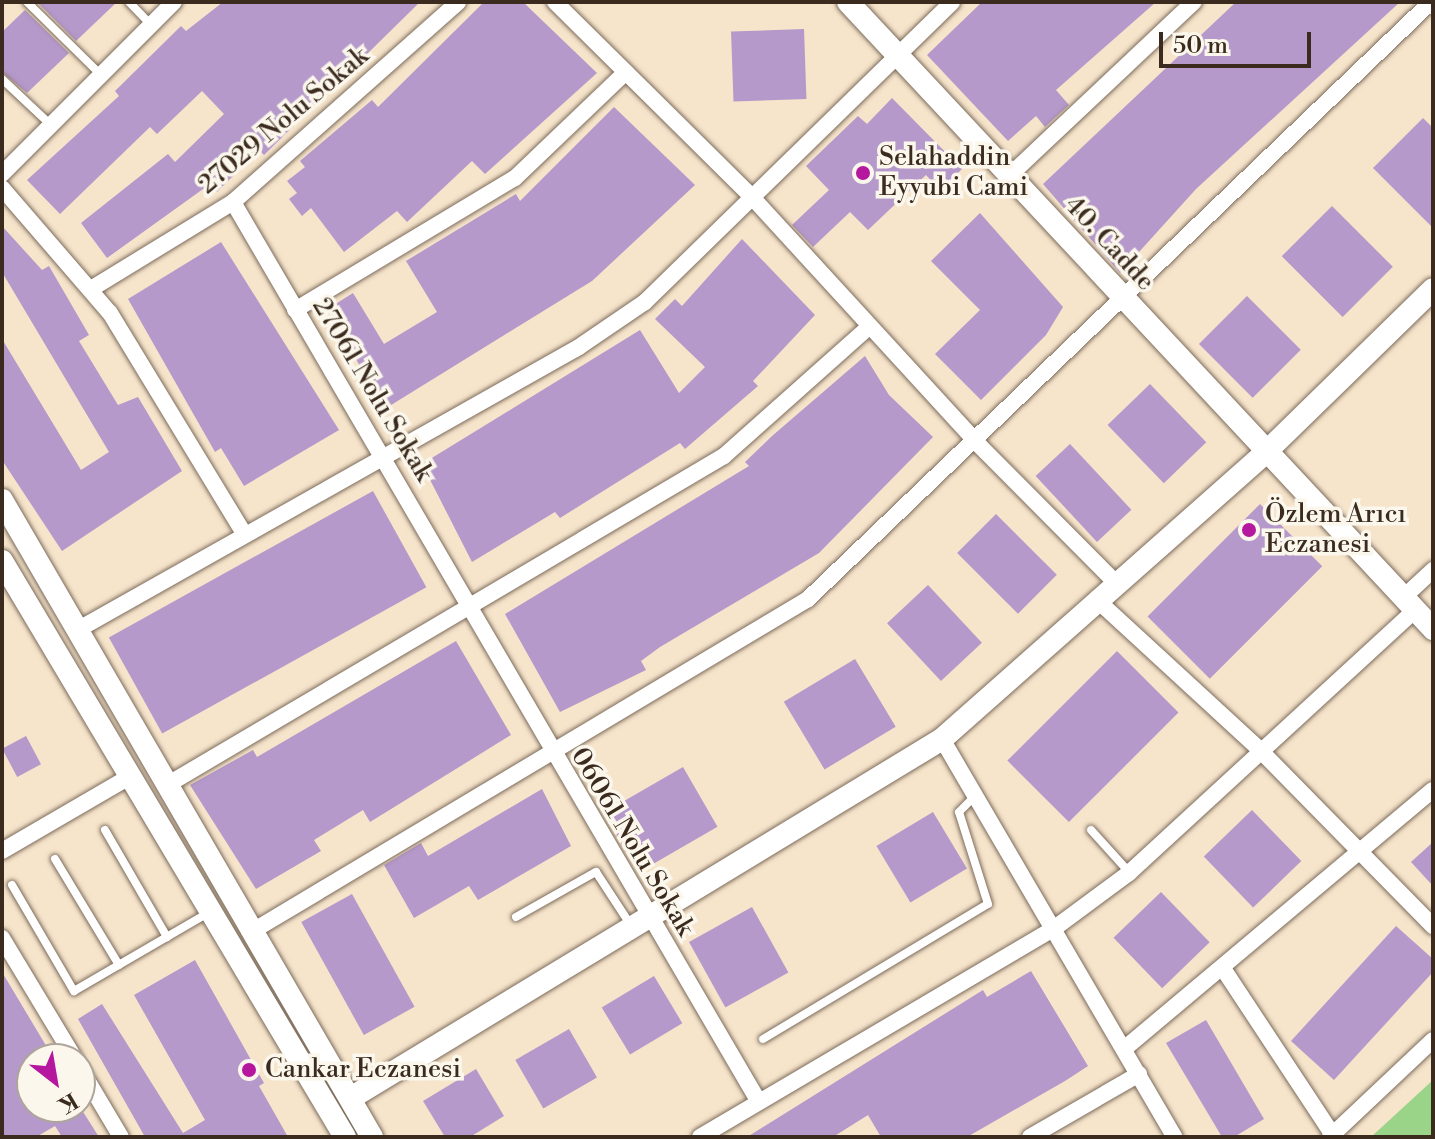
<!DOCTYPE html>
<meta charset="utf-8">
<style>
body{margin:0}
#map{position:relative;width:1435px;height:1139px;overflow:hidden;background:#f6e4cb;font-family:"Libre Bodoni",serif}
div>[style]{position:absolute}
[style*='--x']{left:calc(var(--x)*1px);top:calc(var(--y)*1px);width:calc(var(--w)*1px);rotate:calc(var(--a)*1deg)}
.green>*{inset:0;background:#99d488}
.building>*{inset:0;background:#b599ca;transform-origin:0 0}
.roads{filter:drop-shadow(0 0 2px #7c6b5b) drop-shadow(0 0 2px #7c6b5b)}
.service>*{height:8px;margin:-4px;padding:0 4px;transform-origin:4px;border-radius:4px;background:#fff}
.minor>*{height:16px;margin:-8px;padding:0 8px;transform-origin:8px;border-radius:8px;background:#fff}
.tertiary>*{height:22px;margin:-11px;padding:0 11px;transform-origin:11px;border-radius:11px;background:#fff}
.dots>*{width:22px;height:22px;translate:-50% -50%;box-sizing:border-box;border:4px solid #fbf7ec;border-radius:50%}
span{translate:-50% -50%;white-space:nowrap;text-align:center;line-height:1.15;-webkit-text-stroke:7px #fbf7ec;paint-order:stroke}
.street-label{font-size:26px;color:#3b2a1e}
.poi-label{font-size:26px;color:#3b2a1e}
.left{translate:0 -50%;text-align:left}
.frame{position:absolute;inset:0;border:4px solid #3b2a1e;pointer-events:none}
.north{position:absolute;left:16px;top:1043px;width:80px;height:80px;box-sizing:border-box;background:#fbf7ec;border:2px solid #aea59a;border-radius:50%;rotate:149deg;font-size:22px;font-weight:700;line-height:32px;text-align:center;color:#3b2a1e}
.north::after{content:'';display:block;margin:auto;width:28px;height:36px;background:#b5179e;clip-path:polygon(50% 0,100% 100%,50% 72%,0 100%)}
.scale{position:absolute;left:1159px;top:32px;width:152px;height:36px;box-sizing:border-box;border:4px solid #3b2a1e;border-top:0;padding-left:10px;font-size:24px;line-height:28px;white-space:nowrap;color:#3b2a1e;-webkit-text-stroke:6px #fbf7ec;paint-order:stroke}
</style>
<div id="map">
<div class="green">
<div style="clip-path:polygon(1433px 1080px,1433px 1137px,1371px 1137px)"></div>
</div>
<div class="building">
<div style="clip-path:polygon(37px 2px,117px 2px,76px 41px)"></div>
<div style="clip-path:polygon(223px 2px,420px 2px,264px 155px,259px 150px,217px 192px,210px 184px,107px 258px,81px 223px,168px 154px,175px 162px,224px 114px,202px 91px,157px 134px,150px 127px,60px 214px,27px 180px,119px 96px,115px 91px,181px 26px,186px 31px)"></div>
<div style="clip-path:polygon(484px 2px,523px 2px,597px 73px,485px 174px,472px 161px,407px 222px,397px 211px,344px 252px,311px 208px,302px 216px,289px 199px,297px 193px,287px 181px,305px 167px,300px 161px,372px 100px,378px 107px)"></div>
<div style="clip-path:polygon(982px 2px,1156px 2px,1056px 90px,1069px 105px,1045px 127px,1036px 116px,1008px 141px,927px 55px)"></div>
<div style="clip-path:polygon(1236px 2px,1400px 2px,1196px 189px,1120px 273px,1043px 184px)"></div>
<div style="clip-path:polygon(25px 10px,69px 53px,27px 93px,2px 72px,2px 32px)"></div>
<div style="left:804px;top:29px;width:70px;height:73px;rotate:88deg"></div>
<div style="clip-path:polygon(892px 98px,962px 169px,940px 190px,926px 175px,868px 230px,850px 212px,813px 247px,792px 225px,829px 190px,806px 166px,858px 116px,867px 124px)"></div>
<div style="clip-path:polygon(614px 107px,695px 185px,592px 281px,383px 410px,329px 308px,353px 293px,384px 344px,437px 312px,406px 261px,516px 194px,520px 201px)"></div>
<div style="clip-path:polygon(1423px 118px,1433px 128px,1433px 228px,1373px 168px)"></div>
<div style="left:1332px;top:206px;width:86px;height:71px;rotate:45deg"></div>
<div style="clip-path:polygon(980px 213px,1063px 307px,1046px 335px,981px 400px,935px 354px,980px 310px,931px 261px)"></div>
<div style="clip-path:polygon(2px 226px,42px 270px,49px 266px,89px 335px,79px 341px,118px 405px,138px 397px,182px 471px,62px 551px,2px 460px,2px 339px,81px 470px,109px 452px,2px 272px)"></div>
<div style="clip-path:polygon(742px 239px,815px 315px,753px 381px,758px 386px,685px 449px,680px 443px,560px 518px,555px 512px,472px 562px,422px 464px,640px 330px,679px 393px,705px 367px,655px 319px,675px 299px,682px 306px)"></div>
<div style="clip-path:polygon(221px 242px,339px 430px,244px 486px,221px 448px,215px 452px,128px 299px)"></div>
<div style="left:1247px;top:296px;width:76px;height:68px;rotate:45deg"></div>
<div style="clip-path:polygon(865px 356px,889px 395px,933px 437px,819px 553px,660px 647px,641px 661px,646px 670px,560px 712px,505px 614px,749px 466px,745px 462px,772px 436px)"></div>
<div style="left:1150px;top:384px;width:81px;height:59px;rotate:46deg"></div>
<div style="left:1070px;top:444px;width:90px;height:47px;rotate:47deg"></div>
<div style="left:373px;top:491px;width:110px;height:302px;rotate:61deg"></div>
<div style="left:1260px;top:504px;width:88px;height:159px;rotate:45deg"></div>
<div style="left:996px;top:514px;width:86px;height:55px;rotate:45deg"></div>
<div style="left:928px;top:585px;width:79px;height:56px;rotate:47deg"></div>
<div style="clip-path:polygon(456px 641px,511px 735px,370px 822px,363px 810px,314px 840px,321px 851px,256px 889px,190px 785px,253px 750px,257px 757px)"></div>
<div style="left:1117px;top:651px;width:87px;height:155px;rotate:45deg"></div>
<div style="left:855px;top:659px;width:79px;height:83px;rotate:59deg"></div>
<div style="left:26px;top:736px;width:32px;height:27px;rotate:62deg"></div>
<div style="left:683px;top:767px;width:69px;height:91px;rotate:60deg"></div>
<div style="clip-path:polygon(542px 789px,571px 846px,478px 900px,469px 886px,414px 918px,384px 865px,421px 843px,428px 856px)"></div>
<div style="left:1252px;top:810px;width:71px;height:67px;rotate:46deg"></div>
<div style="left:933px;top:812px;width:66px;height:66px;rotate:59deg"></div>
<div style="clip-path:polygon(1433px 842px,1433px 886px,1411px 862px)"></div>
<div style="left:1161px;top:892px;width:70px;height:66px;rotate:46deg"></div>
<div style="left:352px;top:894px;width:129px;height:58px;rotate:61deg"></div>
<div style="left:752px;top:907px;width:75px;height:72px;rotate:61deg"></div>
<div style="clip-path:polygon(1396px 926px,1433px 959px,1433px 972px,1334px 1080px,1291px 1041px)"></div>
<div style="clip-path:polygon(195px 960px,264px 1083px,259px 1086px,288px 1137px,145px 1137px,78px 1019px,102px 1004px,183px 1133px,205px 1120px,134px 995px)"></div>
<div style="clip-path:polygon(1031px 971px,1088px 1066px,1065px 1081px,967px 1137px,881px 1137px,868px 1115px,833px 1137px,747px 1137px,983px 990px,987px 997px)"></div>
<div style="clip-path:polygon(2px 972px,54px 1059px,32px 1059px,32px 1107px,80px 1107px,99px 1137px,62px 1137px,55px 1126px,36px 1137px,2px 1137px)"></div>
<div style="left:654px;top:976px;width:55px;height:61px;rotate:59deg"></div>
<div style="clip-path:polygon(1206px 1020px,1264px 1119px,1234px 1137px,1222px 1137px,1166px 1043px)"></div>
<div style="left:569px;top:1029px;width:56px;height:62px;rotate:60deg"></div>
<div style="clip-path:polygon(476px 1069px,504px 1116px,470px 1137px,445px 1137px,423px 1101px)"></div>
</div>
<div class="roads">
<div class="service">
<div style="--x:27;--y:2;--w:104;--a:44.6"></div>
<div style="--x:129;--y:2;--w:32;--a:46"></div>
<div style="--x:2;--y:79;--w:67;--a:43.2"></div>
<div style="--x:105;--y:830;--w:124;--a:59.9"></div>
<div style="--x:1091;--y:830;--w:57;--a:47.9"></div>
<div style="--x:55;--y:859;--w:124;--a:58.9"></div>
<div style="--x:12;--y:885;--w:123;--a:59.7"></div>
<div style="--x:74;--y:991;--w:157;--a:-30.2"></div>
<div style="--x:516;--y:917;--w:92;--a:-29.4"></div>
<div style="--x:596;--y:872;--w:66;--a:56.8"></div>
<div style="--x:763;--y:1039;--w:262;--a:-31"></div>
<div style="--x:988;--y:904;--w:96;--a:-107.5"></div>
<div style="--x:959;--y:812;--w:23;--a:-45"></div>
</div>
<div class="minor">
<div style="--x:555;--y:2;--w:276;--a:44.7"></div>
<div style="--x:751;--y:196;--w:336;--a:47.5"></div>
<div style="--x:978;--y:444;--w:194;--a:45.2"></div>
<div style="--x:2;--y:174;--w:243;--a:-45"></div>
<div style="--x:1008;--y:177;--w:255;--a:-43.3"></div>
<div style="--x:2;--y:188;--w:165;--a:49.2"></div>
<div style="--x:110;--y:313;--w:256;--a:58.7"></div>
<div style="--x:233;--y:202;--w:1042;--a:59.7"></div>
<div style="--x:91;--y:289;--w:167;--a:-31.5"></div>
<div style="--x:233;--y:202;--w:301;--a:-41.6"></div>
<div style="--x:295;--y:310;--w:257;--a:-31"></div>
<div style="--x:515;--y:178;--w:153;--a:-43.7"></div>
<div style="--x:1404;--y:597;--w:40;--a:-43"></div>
<div style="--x:1096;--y:599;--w:220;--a:42.6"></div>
<div style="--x:1258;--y:748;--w:250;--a:45.5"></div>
<div style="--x:79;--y:629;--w:574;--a:-29.42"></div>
<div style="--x:579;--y:347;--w:80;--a:-34.3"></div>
<div style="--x:645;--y:302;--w:429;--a:-44.3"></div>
<div style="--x:942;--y:739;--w:461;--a:59.7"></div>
<div style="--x:172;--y:782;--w:641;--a:-30.57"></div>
<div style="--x:724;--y:456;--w:194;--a:-41.7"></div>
<div style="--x:2;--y:851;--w:149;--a:-30.2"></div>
<div style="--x:256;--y:929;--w:643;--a:-30.87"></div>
<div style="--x:808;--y:599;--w:863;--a:-43.78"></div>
<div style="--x:2;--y:938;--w:141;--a:58.9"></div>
<div style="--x:1224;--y:970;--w:200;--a:56.6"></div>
<div style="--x:1124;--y:1049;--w:403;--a:-40"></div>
<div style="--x:80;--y:1068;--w:80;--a:59.3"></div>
<div style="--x:700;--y:1137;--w:408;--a:-30.5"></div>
<div style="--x:1052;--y:930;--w:96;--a:-36.5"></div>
<div style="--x:1129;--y:873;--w:389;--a:-42.6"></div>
<div style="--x:1030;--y:1137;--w:126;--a:-30"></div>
<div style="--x:1330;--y:1137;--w:141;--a:-43.3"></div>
</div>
<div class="tertiary">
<div style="--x:848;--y:2;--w:858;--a:46.98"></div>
<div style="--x:2;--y:500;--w:737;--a:59.85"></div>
<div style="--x:2;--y:561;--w:670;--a:59.23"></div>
<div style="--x:354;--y:1096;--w:688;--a:-31.26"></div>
<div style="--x:942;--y:739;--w:430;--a:-41.5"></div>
<div style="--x:1264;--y:454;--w:236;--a:-44.3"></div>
</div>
</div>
<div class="dots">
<div style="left:863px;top:173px;background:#b5179e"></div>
<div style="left:1249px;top:530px;background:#b5179e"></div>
<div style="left:249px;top:1070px;background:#b5179e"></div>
</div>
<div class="street-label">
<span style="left:284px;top:121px;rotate:-40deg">27029 Nolu Sokak</span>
<span style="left:1109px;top:244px;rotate:47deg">40. Cadde</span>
<span style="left:372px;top:390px;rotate:59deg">27061 Nolu Sokak</span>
<span style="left:632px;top:842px;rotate:59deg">06061 Nolu Sokak</span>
</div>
<div class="poi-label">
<span class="left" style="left:879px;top:173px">Selahaddin<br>Eyyubi Cami</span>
<span class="left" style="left:1265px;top:530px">Özlem Arıcı<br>Eczanesi</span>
<span class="left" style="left:265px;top:1070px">Cankar Eczanesi</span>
</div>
<div class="frame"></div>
<div class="north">K</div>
<div class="scale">50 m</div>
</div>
